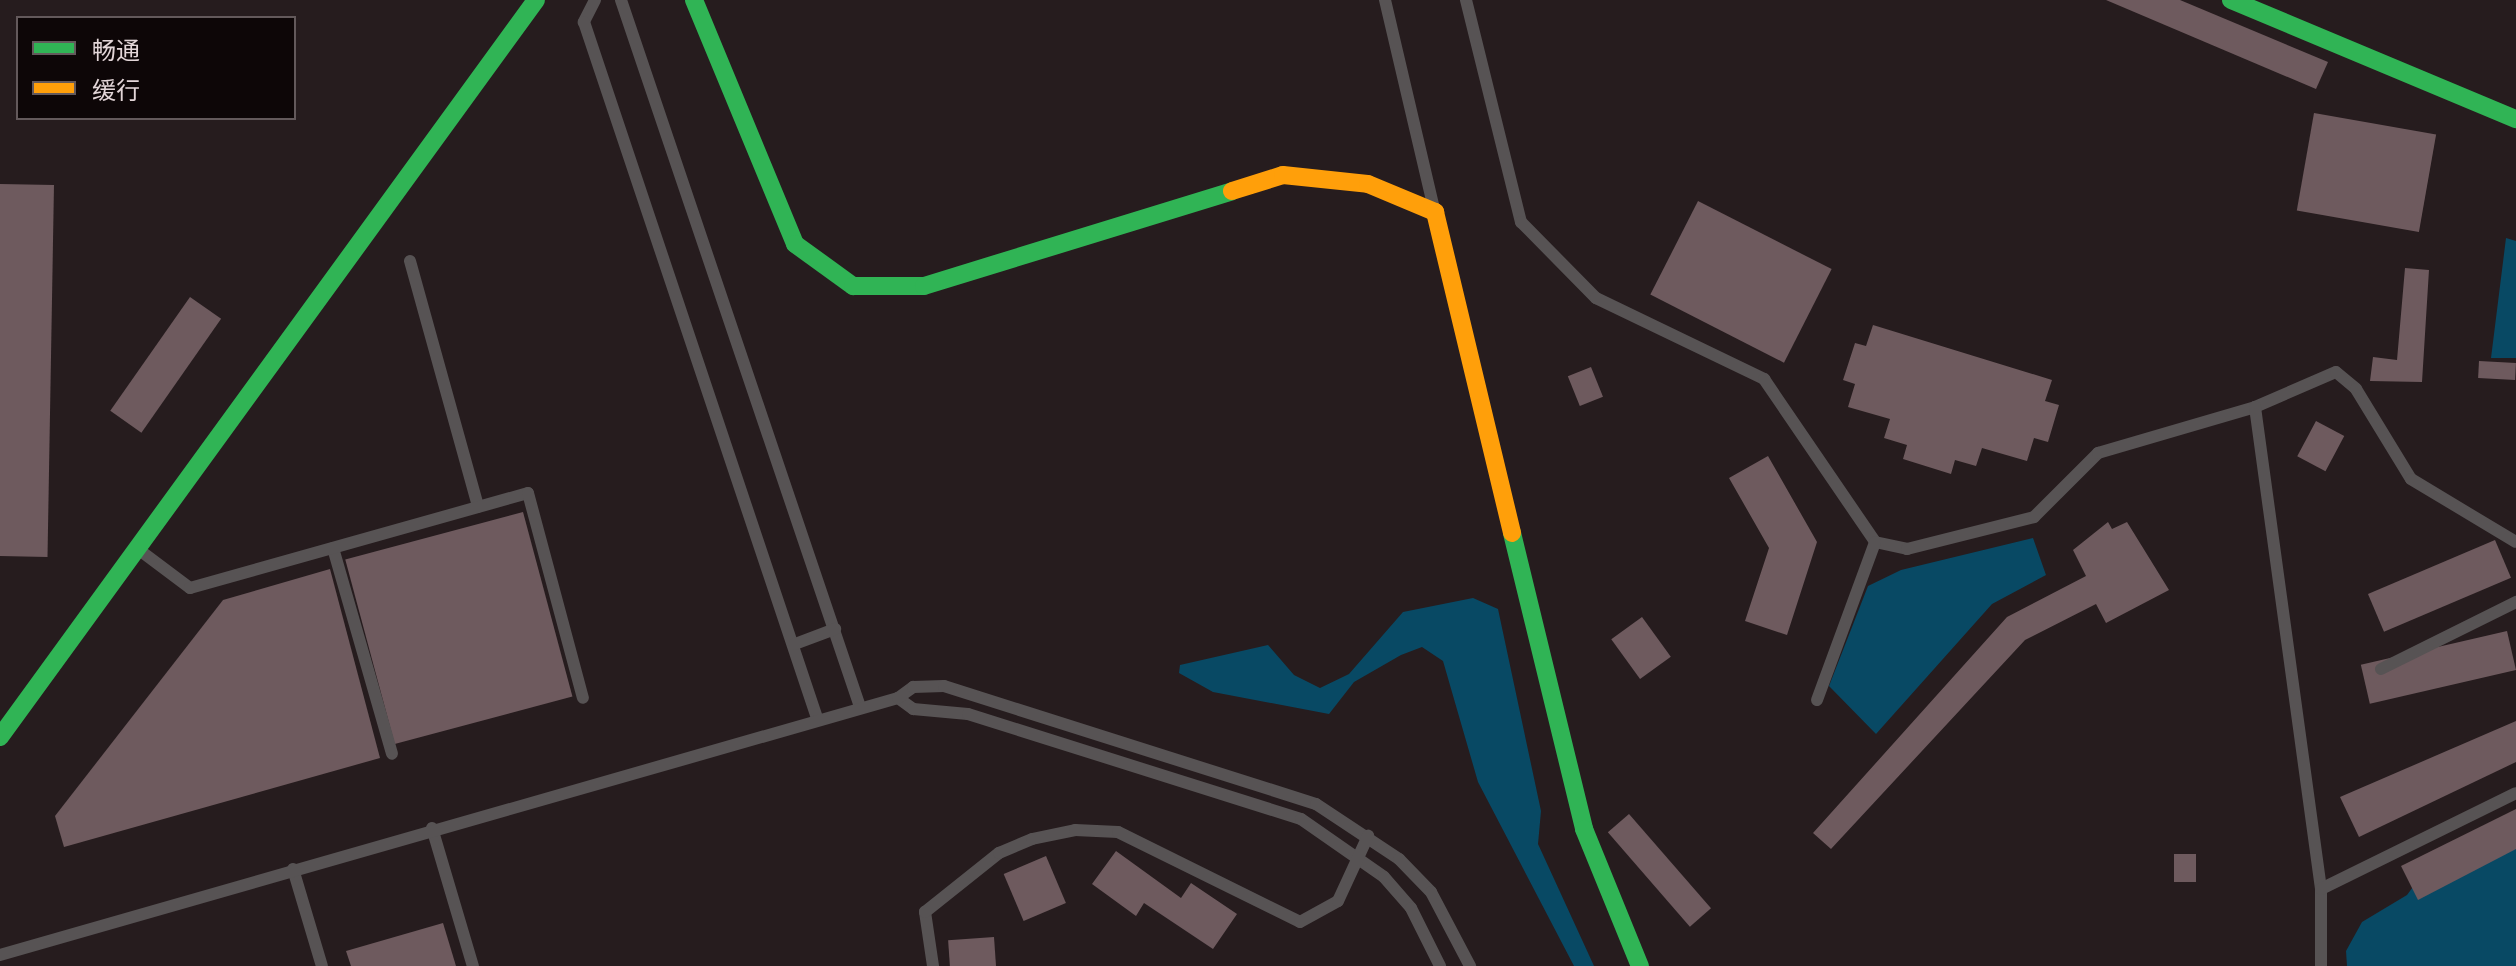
<!DOCTYPE html>
<meta charset="utf-8">
<style>
body{margin:0}
#map{position:relative;width:2516px;height:966px;overflow:hidden;background:#261c1e;font-family:Signika,"Noto Sans SC",sans-serif}
div>[style]{position:absolute}
[style*='--x']{left:calc(var(--x)*1px);top:calc(var(--y)*1px);width:calc(var(--w)*1px);rotate:calc(var(--a)*1deg)}
.water>*{inset:0;background:#084964}
.building>*{inset:0;background:#6e5a5e;transform-origin:0 0}
.lane>*{height:12px;margin:-6px;padding:0 6px;transform-origin:6px;border-radius:6px;background:#575354}
.fast>*{height:18px;margin:-9px;padding:0 9px;transform-origin:9px;border-radius:9px;background:#30b455}
.slow>*{height:18px;margin:-9px;padding:0 9px;transform-origin:9px;border-radius:9px;background:#ff9f0a}
span{translate:-50% -50%;white-space:nowrap;text-align:center;line-height:1.15;-webkit-text-stroke:8px #0d0607;paint-order:stroke}
.legend{position:absolute;left:16px;top:16px;width:280px;height:104px;box-sizing:border-box;background:#0d0607;border:2px solid #63595b;margin:0;padding:10px 14px;list-style:none;font-size:24px;color:#e3d6d8}
.legend li{display:flex;align-items:center;gap:16px;height:40px}
.legend b{width:40px;border:2px solid #63595b}
</style>
<div id="map">
<div class="water">
<div style="clip-path:polygon(2506px 238px,2516px 241px,2516px 358px,2491px 358px)"></div>
<div style="clip-path:polygon(2033px 538px,2046px 575px,1992px 604px,1876px 734px,1829px 686px,1868px 586px,1901px 570px)"></div>
<div style="clip-path:polygon(1473px 598px,1498px 609px,1541px 811px,1538px 844px,1594px 966px,1574px 966px,1478px 782px,1443px 661px,1422px 647px,1401px 655px,1354px 682px,1329px 714px,1213px 692px,1179px 673px,1180px 665px,1268px 645px,1294px 675px,1320px 688px,1349px 674px,1403px 612px)"></div>
<div style="clip-path:polygon(2516px 826px,2516px 966px,2347px 966px,2346px 951px,2362px 922px,2407px 895px,2424px 872px)"></div>
</div>
<div class="building">
<div style="clip-path:polygon(2106px 0,2180px 0,2328px 62px,2316px 89px)"></div>
<div style="left:2314px;top:113px;width:124px;height:99px;rotate:10deg"></div>
<div style="left:0;top:184px;width:54px;height:372px;rotate:1deg"></div>
<div style="left:1698px;top:201px;width:150px;height:105px;rotate:27deg"></div>
<div style="clip-path:polygon(2405px 268px,2429px 270px,2422px 382px,2370px 381px,2373px 357px,2397px 360px)"></div>
<div style="left:190px;top:297px;width:38px;height:139px;rotate:35deg"></div>
<div style="clip-path:polygon(1873px 325px,2052px 380px,2045px 401px,2059px 405px,2048px 442px,2034px 438px,2027px 461px,1982px 448px,1976px 466px,1955px 460px,1951px 474px,1903px 459px,1907px 445px,1884px 438px,1890px 419px,1848px 407px,1855px 384px,1843px 380px,1855px 343px,1866px 346px)"></div>
<div style="left:2479px;top:361px;width:37px;height:17px;rotate:3deg"></div>
<div style="left:1591px;top:367px;width:32px;height:25px;rotate:68deg"></div>
<div style="left:2316px;top:421px;width:32px;height:40px;rotate:28deg"></div>
<div style="clip-path:polygon(1768px 456px,1817px 542px,1787px 635px,1745px 621px,1769px 548px,1729px 478px)"></div>
<div style="left:523px;top:512px;width:191px;height:184px;rotate:75deg"></div>
<div style="clip-path:polygon(2108px 522px,2112px 529px,2127px 522px,2169px 590px,2106px 623px,2096px 604px,2025px 640px,1831px 849px,1813px 833px,2007px 617px,2086px 576px,2073px 550px)"></div>
<div style="left:2495px;top:540px;width:41px;height:138px;rotate:67deg"></div>
<div style="clip-path:polygon(330px 569px,380px 758px,64px 847px,55px 816px,223px 600px)"></div>
<div style="left:1642px;top:617px;width:49px;height:38px;rotate:54deg"></div>
<div style="left:2507px;top:631px;width:40px;height:150px;rotate:77deg"></div>
<div style="clip-path:polygon(2516px 721px,2516px 762px,2359px 837px,2340px 797px)"></div>
<div style="clip-path:polygon(2516px 809px,2516px 849px,2418px 900px,2401px 866px)"></div>
<div style="left:1629px;top:814px;width:125px;height:28px;rotate:49deg"></div>
<div style="clip-path:polygon(1116px 851px,1181px 898px,1191px 883px,1237px 914px,1213px 949px,1144px 903px,1136px 916px,1092px 884px)"></div>
<div style="left:2174px;top:854px;width:22px;height:28px"></div>
<div style="left:1046px;top:856px;width:51px;height:46px;rotate:67deg"></div>
<div style="clip-path:polygon(443px 923px,456px 966px,351px 966px,346px 951px)"></div>
<div style="left:994px;top:937px;width:29px;height:46px;rotate:86deg"></div>
</div>
<div class="lane">
<div style="--x:595;--y:0;--w:25;--a:117"></div>
<div style="--x:584;--y:22;--w:734;--a:71.49"></div>
<div style="--x:621;--y:0;--w:746;--a:71.32"></div>
<div style="--x:1385;--y:0;--w:211;--a:76.8"></div>
<div style="--x:1466;--y:0;--w:229;--a:76.1"></div>
<div style="--x:1521;--y:222;--w:107;--a:45.4"></div>
<div style="--x:1596;--y:298;--w:187;--a:25.7"></div>
<div style="--x:1764;--y:379;--w:197;--a:55.7"></div>
<div style="--x:1875;--y:542;--w:33;--a:12"></div>
<div style="--x:1907;--y:549;--w:131;--a:-14.1"></div>
<div style="--x:2034;--y:517;--w:91;--a:-45"></div>
<div style="--x:2098;--y:453;--w:164;--a:-16.3"></div>
<div style="--x:2255;--y:407;--w:88;--a:-23.4"></div>
<div style="--x:2336;--y:372;--w:26;--a:40"></div>
<div style="--x:2356;--y:389;--w:105;--a:58.6"></div>
<div style="--x:2411;--y:479;--w:122;--a:31"></div>
<div style="--x:410;--y:261;--w:255;--a:74.5"></div>
<div style="--x:2255;--y:407;--w:486;--a:82.2"></div>
<div style="--x:2321;--y:889;--w:77;--a:90"></div>
<div style="--x:333;--y:548;--w:214;--a:74"></div>
<div style="--x:138;--y:549;--w:65;--a:36.9"></div>
<div style="--x:190;--y:588;--w:351;--a:-15.7"></div>
<div style="--x:528;--y:493;--w:212;--a:75"></div>
<div style="--x:795;--y:644;--w:43;--a:-20.6"></div>
<div style="--x:2381;--y:669;--w:151;--a:-26.4"></div>
<div style="--x:898;--y:698;--w:19;--a:36"></div>
<div style="--x:913;--y:709;--w:55;--a:5.2"></div>
<div style="--x:968;--y:714;--w:349;--a:17.5"></div>
<div style="--x:1301;--y:819;--w:101;--a:34.9"></div>
<div style="--x:1384;--y:877;--w:41;--a:48.9"></div>
<div style="--x:1411;--y:908;--w:65;--a:63.4"></div>
<div style="--x:1817;--y:700;--w:168;--a:-69.8"></div>
<div style="--x:432;--y:828;--w:144;--a:73.5"></div>
<div style="--x:293;--y:869;--w:101;--a:73.4"></div>
<div style="--x:2321;--y:889;--w:217;--a:-26.2"></div>
<div style="--x:0;--y:955;--w:934;--a:-15.97"></div>
<div style="--x:898;--y:698;--w:19;--a:-36"></div>
<div style="--x:913;--y:687;--w:31;--a:-2"></div>
<div style="--x:944;--y:686;--w:390;--a:17.6"></div>
<div style="--x:1316;--y:804;--w:100;--a:33.5"></div>
<div style="--x:1399;--y:859;--w:46;--a:45.9"></div>
<div style="--x:1431;--y:892;--w:84;--a:62.2"></div>
<div style="--x:933;--y:966;--w:55;--a:-98.4"></div>
<div style="--x:925;--y:912;--w:95;--a:-38.6"></div>
<div style="--x:999;--y:853;--w:36;--a:-23"></div>
<div style="--x:1032;--y:839;--w:44;--a:-11.8"></div>
<div style="--x:1075;--y:830;--w:43;--a:2.7"></div>
<div style="--x:1118;--y:832;--w:203;--a:26.3"></div>
<div style="--x:1300;--y:922;--w:43;--a:-28.9"></div>
<div style="--x:1338;--y:901;--w:72;--a:-65.2"></div>
</div>
<div class="fast">
<div style="--x:694;--y:0;--w:264;--a:67.5"></div>
<div style="--x:795;--y:244;--w:72;--a:35.9"></div>
<div style="--x:853;--y:286;--w:71;--a:0"></div>
<div style="--x:924;--y:286;--w:322;--a:-17.1"></div>
<div style="--x:2231;--y:0;--w:309;--a:22.7"></div>
<div style="--x:1512;--y:533;--w:305;--a:76.3"></div>
<div style="--x:1584;--y:829;--w:148;--a:67.8"></div>
<div style="--x:0;--y:737;--w:911;--a:-53.97"></div>
</div>
<div class="slow">
<div style="--x:1232;--y:191;--w:53;--a:-17.4"></div>
<div style="--x:1283;--y:175;--w:85;--a:6"></div>
<div style="--x:1368;--y:184;--w:73;--a:22.7"></div>
<div style="--x:1435;--y:212;--w:330;--a:76.5"></div>
</div>
<ul class="legend">
<li><b style="height:10px;background:#30b455"></b>畅通</li>
<li><b style="height:10px;background:#ff9f0a"></b>缓行</li>
</ul>
</div>
